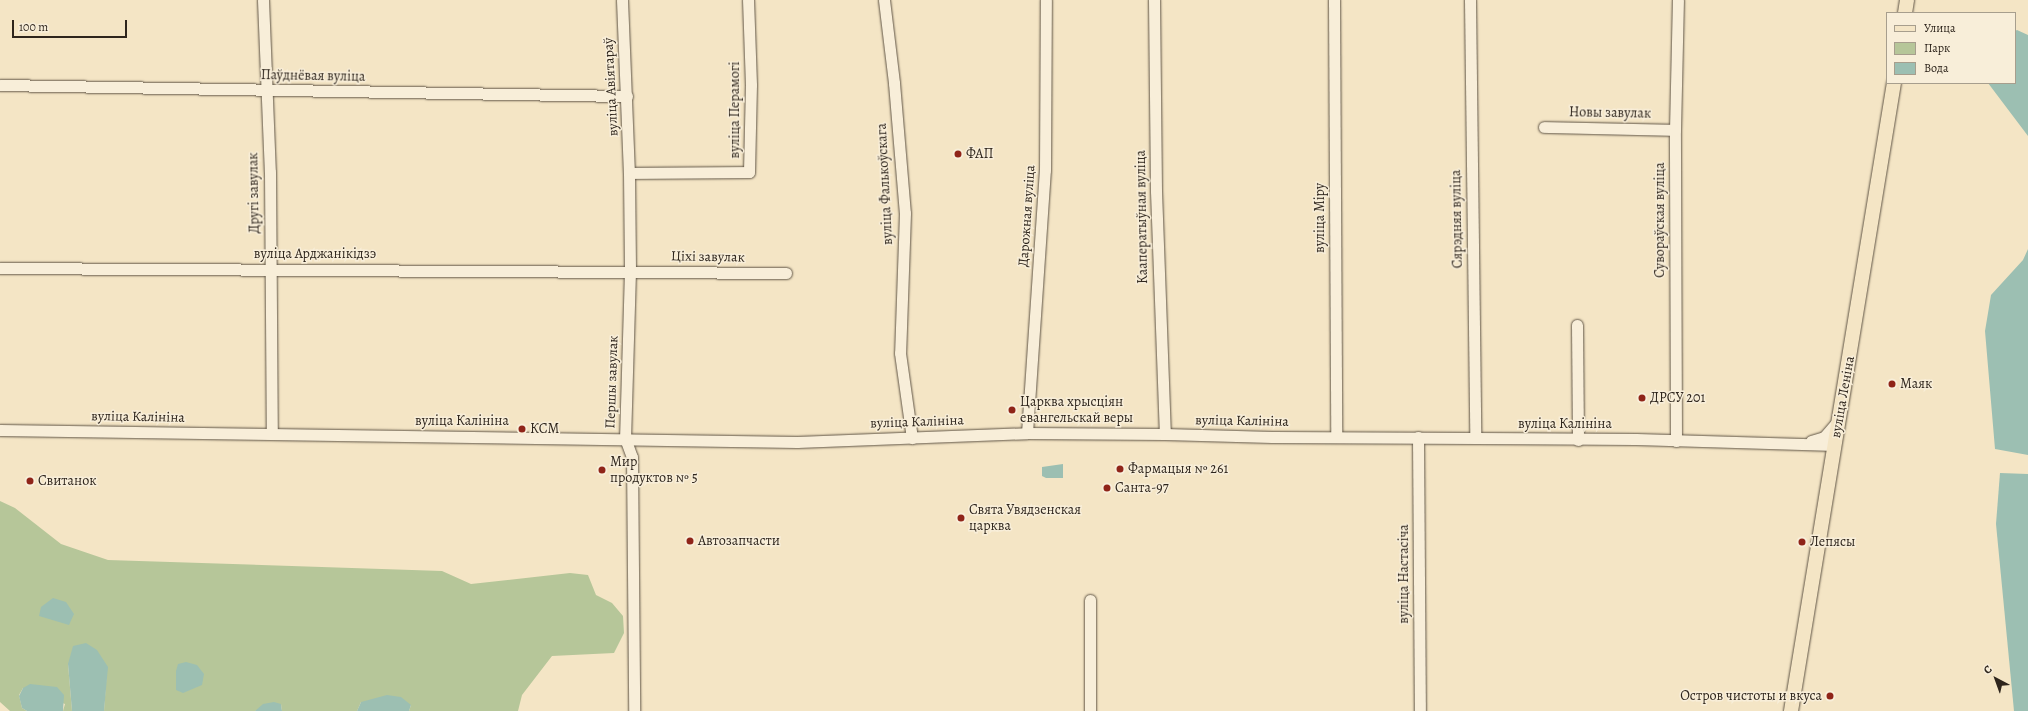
<!DOCTYPE html>
<meta charset="utf-8">
<style>
body{margin:0}
#map{position:relative;width:2028px;height:711px;overflow:hidden;background:#f4e5c5;font-family:Alegreya,serif}
div>[style]{position:absolute}
[style*='--x']{left:calc(var(--x)*1px);top:calc(var(--y)*1px);width:calc(var(--w)*1px);rotate:calc(var(--a)*1deg)}
.green>*{inset:0;background:#b6c699}
.water>*{inset:0;background:#9cbfb2}
.roads{filter:drop-shadow(0 0 1px #605546) drop-shadow(0 0 1px #605546)}
.minor>*{height:11px;margin:-5.5px;padding:0 5.5px;transform-origin:5.5px;border-radius:5.5px;background:#f8eed9}
.major>*{height:14px;margin:-7px;padding:0 7px;transform-origin:7px;border-radius:7px;background:#f4e5c5}
.dots>*{width:11px;height:11px;translate:-50% -50%;box-sizing:border-box;border:2px solid #f8eed9;border-radius:50%}
span{translate:-50% -50%;white-space:nowrap;text-align:center;line-height:1.15;-webkit-text-stroke:3px #f8eed9;paint-order:stroke}
.street-label{font-size:14px;color:#2e251c}
.poi-label{font-size:14px;color:#2e251c}
.left{translate:0 -50%;text-align:left}
.right{translate:-100% -50%;text-align:right}
.legend{position:absolute;left:1886px;top:12px;width:130px;height:72px;box-sizing:border-box;background:#f8eed9;border:1px solid #a79e8d;margin:0;padding:5px 7px;list-style:none;font-size:12px;color:#2e251c}
.legend li{display:flex;align-items:center;gap:8px;height:20px}
.legend b{width:20px;border:1px solid #a79e8d}
.north{position:absolute;left:1976px;top:659px;width:40px;height:40px;-webkit-text-stroke:3px #f8eed9;paint-order:stroke;rotate:319deg;font-size:11px;font-weight:700;line-height:16px;text-align:center;color:#2e251c}
.north::after{content:'';display:block;margin:auto;width:14px;height:18px;background:#2e251c;clip-path:polygon(50% 0,100% 100%,50% 72%,0 100%)}
.scale{position:absolute;left:12px;top:20px;width:115px;height:18px;box-sizing:border-box;border:2px solid #2e251c;border-top:0;padding-left:5px;font-size:12px;line-height:14px;white-space:nowrap;color:#2e251c;-webkit-text-stroke:3px #f8eed9;paint-order:stroke}
</style>
<div id="map">
<div class="green">
<div style="clip-path:polygon(0 501px,15px 508px,61px 544px,108px 560px,442px 571px,471px 584px,570px 573px,588px 575px,596px 595px,612px 603px,623px 616px,624px 633px,614px 653px,552px 656px,522px 695px,518px 711px,409px 711px,411px 705px,361px 702px,357px 711px,282px 711px,281px 704px,255px 711px,104px 711px,107px 669px,68px 664px,72px 711px,63px 711px,65px 704px,23px 688px,19px 695px,22px 708px,27px 711px,10px 711px,0 702px)"></div>
</div>
<div class="water">
<div style="clip-path:polygon(2017px 30px,2028px 35px,2028px 136px,1988px 83px,2015px 83px,2015px 31px)"></div>
<div style="clip-path:polygon(2028px 249px,2028px 455px,1995px 449px,1985px 331px,1991px 295px,2023px 260px)"></div>
<div style="clip-path:polygon(1063px 464px,1063px 478px,1046px 478px,1042px 476px,1042px 467px)"></div>
<div style="clip-path:polygon(2000px 473px,2028px 474px,2028px 711px,2014px 711px,1996px 524px)"></div>
<div style="clip-path:polygon(53px 598px,66px 602px,74px 614px,69px 625px,39px 616px,41px 607px)"></div>
<div style="clip-path:polygon(86px 643px,97px 650px,108px 667px,104px 711px,72px 711px,68px 664px,73px 646px)"></div>
<div style="clip-path:polygon(186px 662px,197px 665px,204px 674px,202px 685px,183px 693px,176px 690px,176px 671px,178px 664px)"></div>
<div style="clip-path:polygon(30px 684px,57px 687px,64px 695px,63px 711px,27px 711px,22px 708px,19px 696px,23px 688px)"></div>
<div style="clip-path:polygon(387px 695px,401px 697px,411px 705px,409px 711px,357px 711px,361px 702px)"></div>
<div style="clip-path:polygon(274px 702px,281px 704px,282px 711px,255px 711px,263px 704px)"></div>
</div>
<div class="roads">
<div class="minor">
<div style="--x:263;--y:0;--w:172;--a:87.7"></div>
<div style="--x:270;--y:172;--w:262;--a:89.6"></div>
<div style="--x:622;--y:0;--w:173;--a:87.7"></div>
<div style="--x:629;--y:173;--w:98;--a:89.4"></div>
<div style="--x:630;--y:271;--w:167;--a:91.7"></div>
<div style="--x:625;--y:438;--w:20;--a:70"></div>
<div style="--x:632;--y:457;--w:254;--a:89.5"></div>
<div style="--x:884;--y:0;--w:84;--a:83.1"></div>
<div style="--x:894;--y:83;--w:130;--a:85.2"></div>
<div style="--x:905;--y:213;--w:140;--a:92"></div>
<div style="--x:900;--y:353;--w:86;--a:82"></div>
<div style="--x:1154;--y:0;--w:191;--a:89.4"></div>
<div style="--x:1156;--y:191;--w:243;--a:87.9"></div>
<div style="--x:1334;--y:0;--w:436;--a:89.7"></div>
<div style="--x:1470;--y:0;--w:438;--a:89.3"></div>
<div style="--x:0;--y:85;--w:627;--a:1.01"></div>
<div style="--x:1544;--y:127;--w:131;--a:1.3"></div>
<div style="--x:629;--y:173;--w:120;--a:-0.5"></div>
<div style="--x:749;--y:172;--w:87;--a:-88.7"></div>
<div style="--x:751;--y:85;--w:85;--a:-92"></div>
<div style="--x:0;--y:268;--w:786;--a:0.36"></div>
<div style="--x:1577;--y:325;--w:115;--a:89.5"></div>
<div style="--x:0;--y:430;--w:797;--a:0.86"></div>
<div style="--x:797;--y:442;--w:230;--a:-2.2"></div>
<div style="--x:1027;--y:433;--w:138;--a:0.4"></div>
<div style="--x:1165;--y:434;--w:107;--a:1.6"></div>
<div style="--x:1272;--y:437;--w:364;--a:0.3"></div>
<div style="--x:1636;--y:439;--w:199;--a:1.7"></div>
<div style="--x:1027;--y:433;--w:264;--a:-86.1"></div>
<div style="--x:1045;--y:170;--w:170;--a:-89.7"></div>
<div style="--x:1418;--y:437;--w:274;--a:89.6"></div>
<div style="--x:1676;--y:441;--w:311;--a:-90.2"></div>
<div style="--x:1675;--y:130;--w:130;--a:-88.7"></div>
<div style="--x:1811;--y:441;--w:14;--a:-17"></div>
<div style="--x:1824;--y:437;--w:21;--a:-49"></div>
<div style="--x:1090;--y:711;--w:111;--a:-90"></div>
</div>
<div class="major">
<div style="--x:1905;--y:13;--w:13;--a:-81"></div>
<div style="--x:1791;--y:711;--w:636;--a:-80.69"></div>
</div>
</div>
<div class="dots">
<div style="left:958px;top:154px;background:#8f2418"></div>
<div style="left:1892px;top:384px;background:#8f2418"></div>
<div style="left:1642px;top:398px;background:#8f2418"></div>
<div style="left:1012px;top:410px;background:#8f2418"></div>
<div style="left:522px;top:429px;background:#8f2418"></div>
<div style="left:1120px;top:469px;background:#8f2418"></div>
<div style="left:602px;top:470px;background:#8f2418"></div>
<div style="left:30px;top:481px;background:#8f2418"></div>
<div style="left:1107px;top:488px;background:#8f2418"></div>
<div style="left:961px;top:518px;background:#8f2418"></div>
<div style="left:690px;top:541px;background:#8f2418"></div>
<div style="left:1802px;top:542px;background:#8f2418"></div>
<div style="left:1830px;top:696px;background:#8f2418"></div>
</div>
<div class="street-label">
<span style="left:313px;top:76px;rotate:1deg">Паўднёвая вуліца</span>
<span style="left:611px;top:87px;rotate:-93deg">вуліца Авіятараў</span>
<span style="left:735px;top:110px;rotate:-90deg">вуліца Перамогі</span>
<span style="left:1610px;top:113px;rotate:1deg">Новы завулак</span>
<span style="left:885px;top:184px;rotate:-93deg">вуліца Фалькоўскага</span>
<span style="left:254px;top:193px;rotate:-91deg">Другі завулак</span>
<span style="left:1027px;top:216px;rotate:-86deg">Дарожная вуліца</span>
<span style="left:1142px;top:217px;rotate:-91deg">Кааператыўная вуліца</span>
<span style="left:1320px;top:218px;rotate:-90deg">вуліца Міру</span>
<span style="left:1457px;top:219px;rotate:-91deg">Сярэдняя вуліца</span>
<span style="left:1660px;top:220px;rotate:-90deg">Сувораўская вуліца</span>
<span style="left:315px;top:254px">вуліца Арджанікідзэ</span>
<span style="left:708px;top:257px;rotate:1deg">Ціхі завулак</span>
<span style="left:612px;top:382px;rotate:-88deg">Першы завулак</span>
<span style="left:1843px;top:397px;rotate:-80deg">вуліца Леніна</span>
<span style="left:138px;top:417px;rotate:1deg">вуліца Калініна</span>
<span style="left:462px;top:421px">вуліца Калініна</span>
<span style="left:1242px;top:421px;rotate:1deg">вуліца Калініна</span>
<span style="left:917px;top:422px;rotate:-2deg">вуліца Калініна</span>
<span style="left:1565px;top:424px">вуліца Калініна</span>
<span style="left:1404px;top:574px;rotate:-90deg">вуліца Настасіча</span>
</div>
<div class="poi-label">
<span class="left" style="left:966px;top:154px">ФАП</span>
<span class="left" style="left:1900px;top:384px">Маяк</span>
<span class="left" style="left:1650px;top:398px">ДРСУ 201</span>
<span class="left" style="left:1020px;top:410px">Царква хрысціян<br>евангельскай веры</span>
<span class="left" style="left:530px;top:429px">КСМ</span>
<span class="left" style="left:610px;top:470px">Мир<br>продуктов № 5</span>
<span class="left" style="left:1128px;top:469px">Фармацыя № 261</span>
<span class="left" style="left:38px;top:481px">Свитанок</span>
<span class="left" style="left:1115px;top:488px">Санта-97</span>
<span class="left" style="left:969px;top:518px">Свята Увядзенская<br>царква</span>
<span class="left" style="left:698px;top:541px">Автозапчасти</span>
<span class="left" style="left:1810px;top:542px">Лепясы</span>
<span class="right" style="left:1822px;top:696px">Остров чистоты и вкуса</span>
</div>
<ul class="legend">
<li><b style="height:5px;background:#f4e5c5"></b>Улица</li>
<li><b style="height:11px;background:#b6c699"></b>Парк</li>
<li><b style="height:11px;background:#9cbfb2"></b>Вода</li>
</ul>
<div class="north">С</div>
<div class="scale">100 m</div>
</div>
